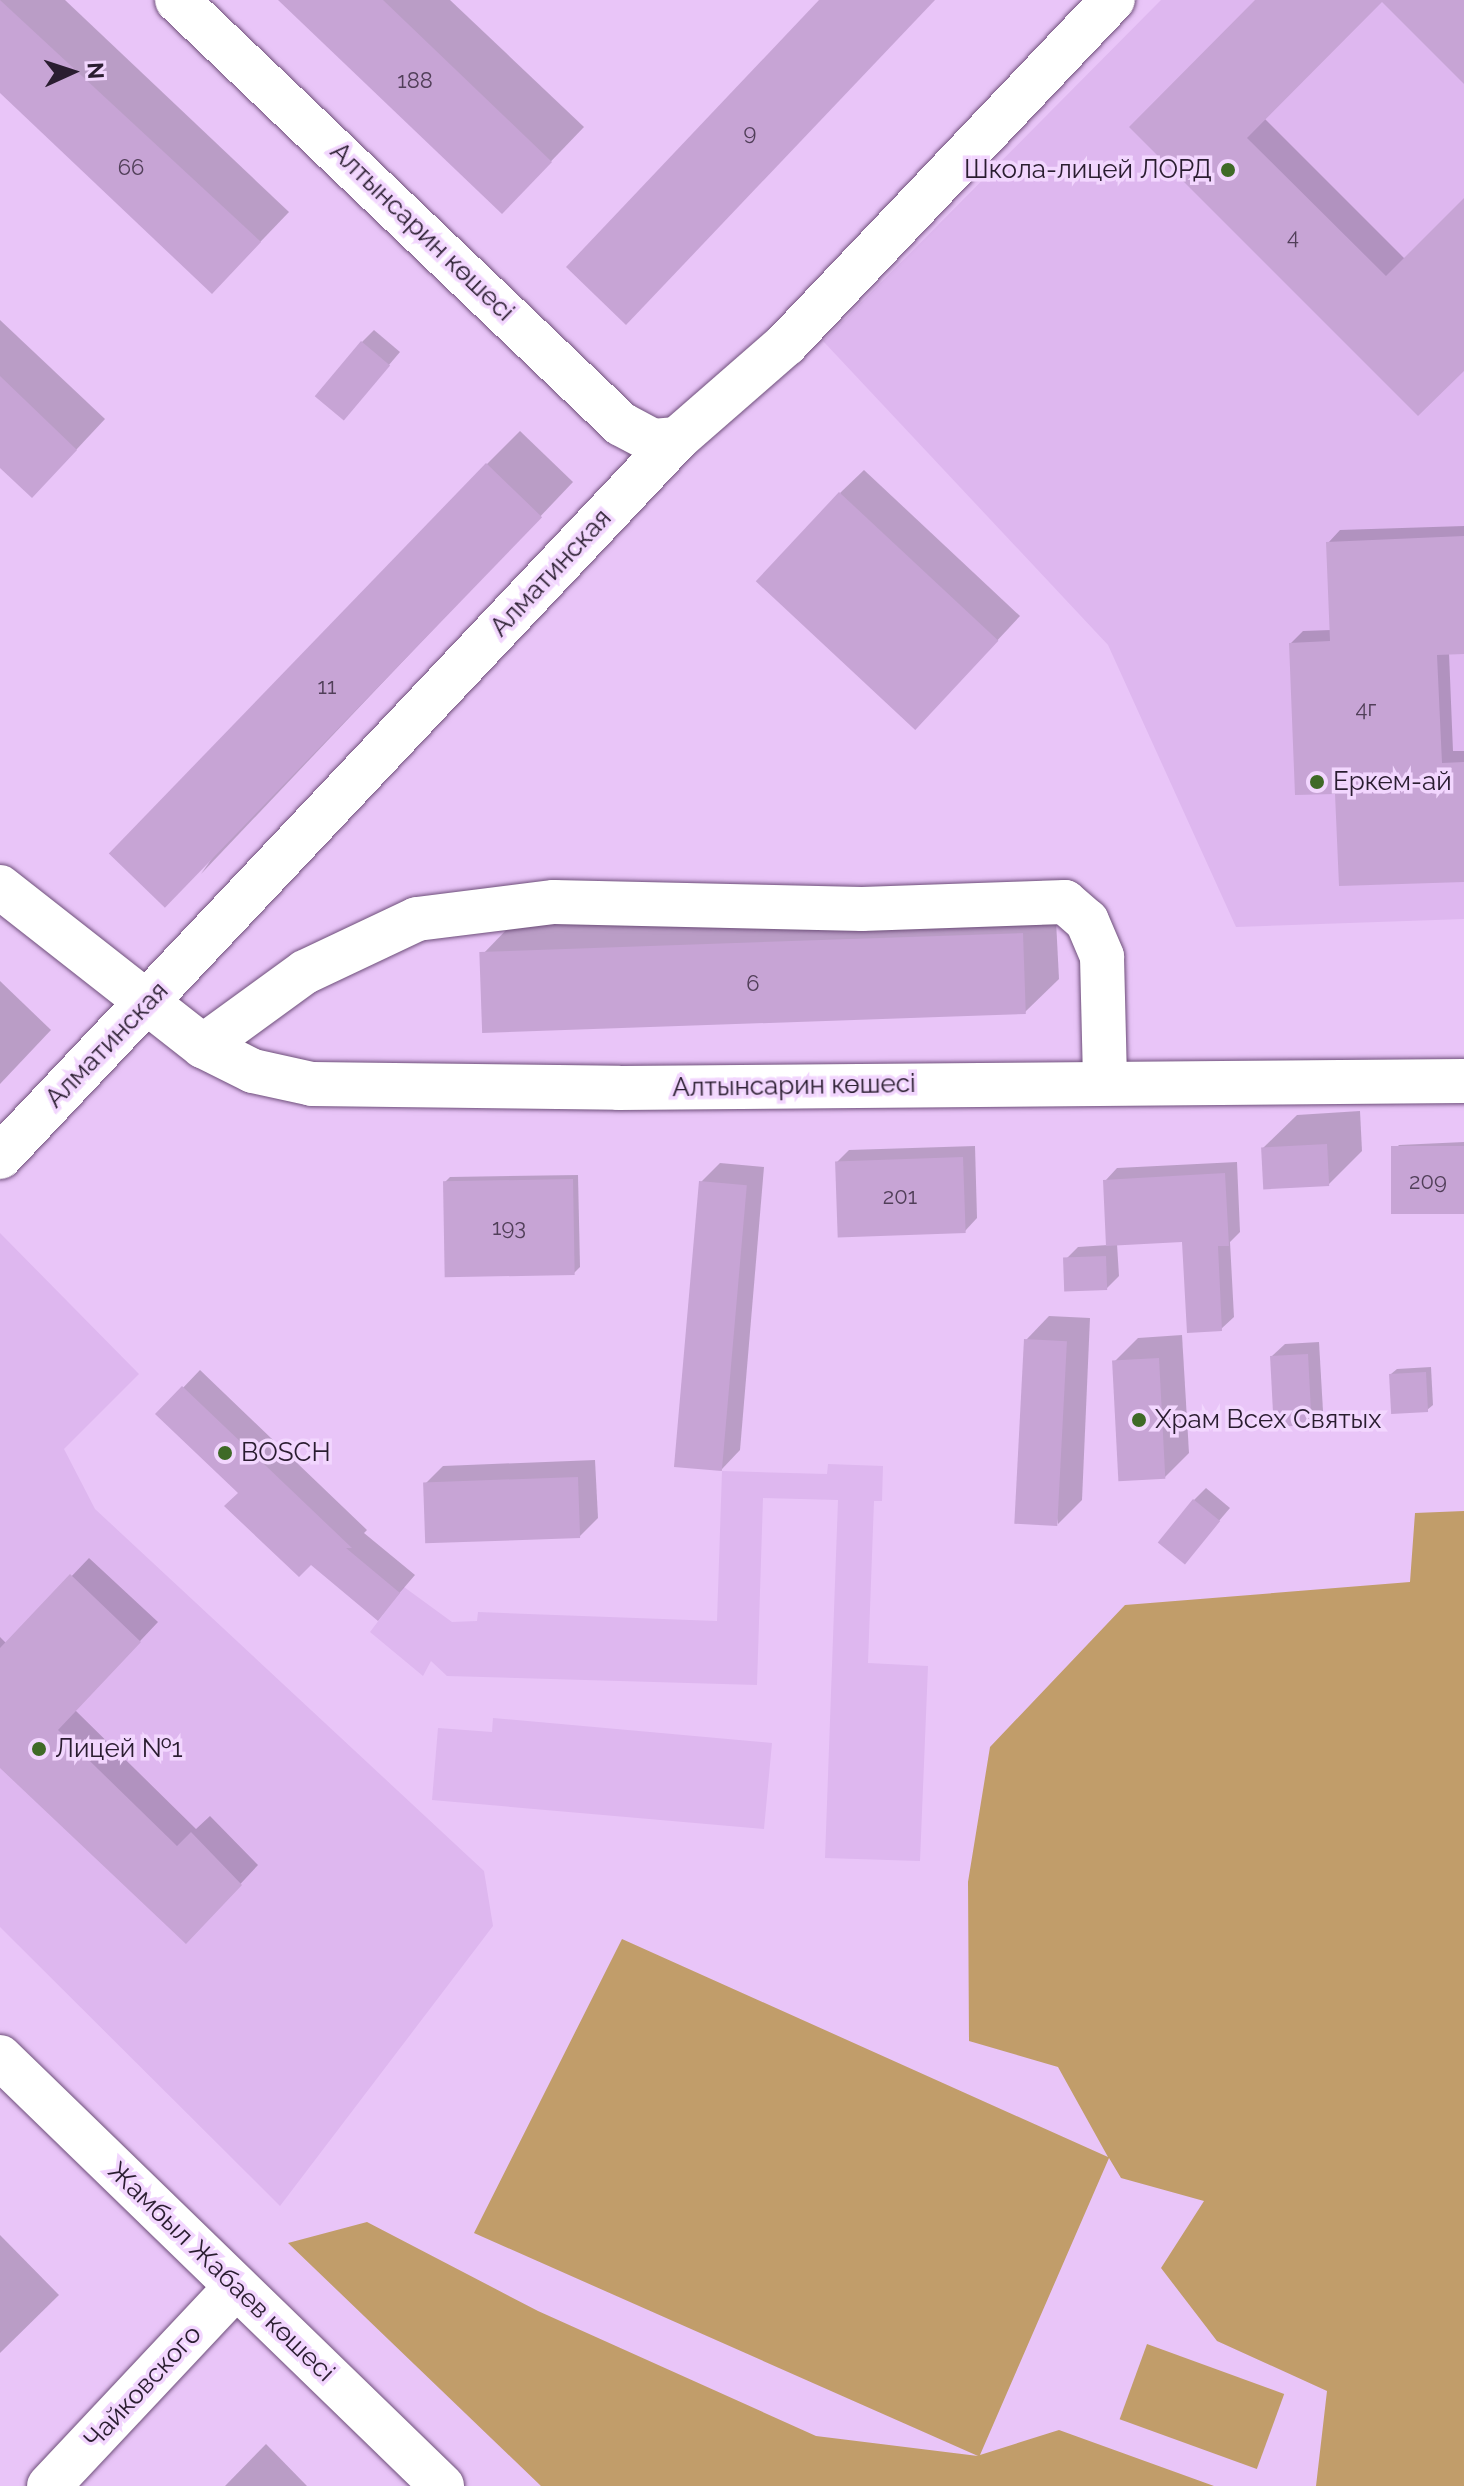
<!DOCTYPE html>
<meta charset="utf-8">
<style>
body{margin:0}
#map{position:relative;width:1464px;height:2486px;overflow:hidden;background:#e9c5f8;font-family:Raleway,sans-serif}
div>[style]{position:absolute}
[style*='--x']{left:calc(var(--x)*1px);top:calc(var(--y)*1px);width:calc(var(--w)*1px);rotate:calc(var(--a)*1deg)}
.built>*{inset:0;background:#deb7ef}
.green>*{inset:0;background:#c19d6a;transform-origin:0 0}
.shadow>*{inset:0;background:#0003}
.building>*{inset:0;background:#c7a4d5;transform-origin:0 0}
.roads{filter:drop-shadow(0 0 2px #6e4f7a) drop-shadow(0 0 2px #6e4f7a)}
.minor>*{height:44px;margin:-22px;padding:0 22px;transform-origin:22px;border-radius:22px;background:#fff}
.major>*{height:44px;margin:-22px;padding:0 22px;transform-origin:22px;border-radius:22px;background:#fff}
.dots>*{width:22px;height:22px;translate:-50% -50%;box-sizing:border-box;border:4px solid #f2d6fe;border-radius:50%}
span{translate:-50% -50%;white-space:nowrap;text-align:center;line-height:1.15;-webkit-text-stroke:7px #f2d6fe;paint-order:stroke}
.number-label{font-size:22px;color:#513f59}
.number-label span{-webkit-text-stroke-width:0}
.poi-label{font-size:26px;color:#2a1d30}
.right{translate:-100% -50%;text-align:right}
.left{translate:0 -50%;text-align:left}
.street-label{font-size:26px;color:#2a1d30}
.north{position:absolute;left:32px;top:32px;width:80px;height:80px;-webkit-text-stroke:6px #f2d6fe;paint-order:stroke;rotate:87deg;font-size:22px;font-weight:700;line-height:32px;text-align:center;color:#2a1d30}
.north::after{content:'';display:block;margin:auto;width:28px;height:36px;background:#2a1d30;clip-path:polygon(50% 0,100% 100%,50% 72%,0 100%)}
</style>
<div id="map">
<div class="built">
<div style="clip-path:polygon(1161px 0,1464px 0,1464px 919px,1236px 927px,1108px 645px,823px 341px)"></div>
<div style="clip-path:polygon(0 1233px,139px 1374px,64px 1449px,95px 1509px,484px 1871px,493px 1926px,280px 2206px,0 1927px)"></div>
<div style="clip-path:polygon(828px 1464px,883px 1466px,882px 1501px,874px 1501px,868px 1663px,928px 1666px,920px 1861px,825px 1858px,838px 1500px,763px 1498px,757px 1685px,447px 1676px,431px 1661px,423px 1676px,370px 1632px,404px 1587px,452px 1622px,477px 1621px,478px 1612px,717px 1621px,722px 1471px,827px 1474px)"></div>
<div style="clip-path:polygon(493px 1718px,772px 1743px,764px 1829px,432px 1800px,438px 1728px,492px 1732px)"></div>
</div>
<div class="green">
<div style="clip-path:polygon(1464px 1511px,1464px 2486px,1316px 2486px,1327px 2391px,1217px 2341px,1161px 2268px,1204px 2201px,1121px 2178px,1109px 2158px,980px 2455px,1059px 2430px,1214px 2486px,541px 2486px,288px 2243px,367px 2222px,538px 2311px,816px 2436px,978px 2456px,474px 2233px,622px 1939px,1108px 2157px,1058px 2067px,969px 2041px,968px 1882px,990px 1747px,1125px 1605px,1410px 1582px,1415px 1513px)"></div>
<div style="left:1147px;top:2344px;width:146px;height:80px;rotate:20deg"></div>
</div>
<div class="shadow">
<div style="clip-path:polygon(0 0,65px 0,289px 212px,241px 262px,0 90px)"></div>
<div style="clip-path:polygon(281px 0,450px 0,584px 127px,535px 178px)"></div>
<div style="clip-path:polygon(1258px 0,1382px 0,1264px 118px,1405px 259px,1464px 200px,1464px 368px,1132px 127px)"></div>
<div style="clip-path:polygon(0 320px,105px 419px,61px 466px,0 465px)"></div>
<div style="clip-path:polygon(374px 330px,400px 352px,354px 406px,362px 342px)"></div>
<div style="clip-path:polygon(520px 431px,573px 482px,201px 874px,487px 464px)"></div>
<div style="clip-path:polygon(864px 470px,1020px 616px,939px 703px,840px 493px)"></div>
<div style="clip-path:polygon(1464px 526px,1464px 652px,1449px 653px,1453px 751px,1464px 751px,1464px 880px,1337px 792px,1291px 643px,1303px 631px,1331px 630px,1328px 543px,1340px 530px)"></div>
<div style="clip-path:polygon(1055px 901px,1059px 979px,1025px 1012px,481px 956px,514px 922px)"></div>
<div style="clip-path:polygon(0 981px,51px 1030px,0 1084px)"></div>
<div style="clip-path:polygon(1360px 1111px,1362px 1151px,1329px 1184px,1263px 1148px,1297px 1115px)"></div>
<div style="clip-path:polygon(1464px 1142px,1464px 1212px,1393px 1151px,1399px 1145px)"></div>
<div style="clip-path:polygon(975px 1146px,977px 1218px,965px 1231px,837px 1162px,849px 1150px)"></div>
<div style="clip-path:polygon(1237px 1162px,1240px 1232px,1230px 1242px,1234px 1317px,1221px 1329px,1184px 1240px,1117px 1244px,1119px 1276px,1107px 1288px,1066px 1259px,1078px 1247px,1108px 1245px,1105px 1181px,1117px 1168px)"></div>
<div style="clip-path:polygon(720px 1163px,764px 1167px,740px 1450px,722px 1469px,701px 1182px)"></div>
<div style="clip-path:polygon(578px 1175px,580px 1267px,574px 1273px,445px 1182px,450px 1177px)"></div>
<div style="clip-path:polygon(1049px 1316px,1090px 1318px,1082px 1500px,1058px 1524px,1026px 1340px)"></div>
<div style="clip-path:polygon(1182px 1335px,1189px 1453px,1165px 1477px,1114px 1362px,1138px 1338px)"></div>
<div style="clip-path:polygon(1319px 1342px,1323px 1411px,1311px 1423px,1272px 1356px,1285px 1344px)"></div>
<div style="clip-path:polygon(1431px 1367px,1433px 1405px,1427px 1410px,1391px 1374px,1397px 1369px)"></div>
<div style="clip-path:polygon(200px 1370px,367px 1530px,364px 1533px,415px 1575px,378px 1618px,311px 1562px,158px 1414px)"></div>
<div style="clip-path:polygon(595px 1460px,598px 1518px,579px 1537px,425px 1484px,443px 1466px)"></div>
<div style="clip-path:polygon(1206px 1488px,1230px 1508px,1184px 1562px,1194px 1500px)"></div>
<div style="clip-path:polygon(89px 1558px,158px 1622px,75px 1710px,196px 1829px,210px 1816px,258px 1865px,204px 1923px,0 1765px,0 1637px,7px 1644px)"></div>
<div style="clip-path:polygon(0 2235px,59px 2295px,0 2353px)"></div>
<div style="clip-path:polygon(266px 2444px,307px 2486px,225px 2486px)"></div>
</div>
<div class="building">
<div style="clip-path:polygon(0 0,261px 242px,212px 294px,0 93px)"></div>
<div style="clip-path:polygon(278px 0,383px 0,552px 162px,502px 214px)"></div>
<div style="clip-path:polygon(819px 0,935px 0,626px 325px,566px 267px)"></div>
<div style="clip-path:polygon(1255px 0,1464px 0,1464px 84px,1382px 2px,1247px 138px,1386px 276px,1464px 198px,1464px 371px,1418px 416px,1129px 127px)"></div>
<div style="left:361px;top:341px;width:38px;height:72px;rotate:40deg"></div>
<div style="clip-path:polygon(0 376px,77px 450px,32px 498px,0 468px)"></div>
<div style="left:486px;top:463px;width:78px;height:543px;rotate:44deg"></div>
<div style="left:839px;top:492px;width:218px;height:122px;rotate:43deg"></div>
<div style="clip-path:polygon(1464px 536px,1464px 654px,1437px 655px,1442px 763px,1464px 762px,1464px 882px,1339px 886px,1335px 794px,1295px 795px,1289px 643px,1330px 641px,1326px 542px)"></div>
<div style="left:1023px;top:933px;width:81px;height:544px;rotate:88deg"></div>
<div style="left:1327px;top:1144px;width:42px;height:66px;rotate:87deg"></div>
<div style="left:1464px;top:1146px;width:68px;height:73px;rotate:90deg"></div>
<div style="left:963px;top:1157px;width:76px;height:128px;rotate:88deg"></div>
<div style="clip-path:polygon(1225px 1173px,1229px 1246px,1218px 1246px,1222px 1331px,1187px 1333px,1182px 1242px,1106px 1246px,1103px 1180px)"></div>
<div style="left:573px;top:1179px;width:96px;height:130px;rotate:89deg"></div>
<div style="left:699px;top:1181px;width:48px;height:287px;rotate:5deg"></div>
<div style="left:1106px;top:1256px;width:34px;height:43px;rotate:88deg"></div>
<div style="left:1024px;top:1339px;width:43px;height:185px;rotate:3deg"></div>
<div style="left:1308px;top:1354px;width:71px;height:38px;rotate:87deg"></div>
<div style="left:1159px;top:1358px;width:121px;height:47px;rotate:87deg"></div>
<div style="left:1426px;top:1372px;width:40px;height:37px;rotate:87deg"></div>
<div style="clip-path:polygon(182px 1386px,352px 1548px,346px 1548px,400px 1593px,378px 1621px,311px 1565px,299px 1577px,224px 1506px,238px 1493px,155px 1414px)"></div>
<div style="left:578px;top:1477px;width:61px;height:155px;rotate:88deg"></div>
<div style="left:1193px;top:1499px;width:35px;height:56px;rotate:39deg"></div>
<div style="clip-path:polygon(70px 1574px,141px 1642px,58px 1730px,177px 1846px,191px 1832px,242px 1885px,186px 1944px,0 1768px,0 1648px)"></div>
</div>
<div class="roads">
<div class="minor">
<div style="--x:177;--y:0;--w:614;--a:43.68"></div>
<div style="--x:621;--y:424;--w:36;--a:28"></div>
<div style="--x:653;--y:441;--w:24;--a:-5"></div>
<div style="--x:0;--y:887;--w:258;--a:38.1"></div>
<div style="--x:203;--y:1046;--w:56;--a:26.6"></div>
<div style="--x:253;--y:1071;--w:60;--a:12.4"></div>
<div style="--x:312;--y:1084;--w:307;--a:0.7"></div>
<div style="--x:619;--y:1088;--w:845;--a:-0.47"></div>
<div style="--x:203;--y:1046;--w:126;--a:-36"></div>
<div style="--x:305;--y:972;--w:124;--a:-25.3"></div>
<div style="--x:417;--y:919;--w:138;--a:-7.1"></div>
<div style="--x:554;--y:902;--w:308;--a:1.3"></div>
<div style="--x:862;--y:909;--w:203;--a:-2"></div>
<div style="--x:1065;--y:902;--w:29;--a:41"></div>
<div style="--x:1087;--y:921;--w:39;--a:67"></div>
<div style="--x:1102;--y:957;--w:126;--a:88.6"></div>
<div style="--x:0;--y:1157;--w:987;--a:-46.68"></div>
<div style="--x:677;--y:439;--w:145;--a:-41.1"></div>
<div style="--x:786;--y:344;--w:475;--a:-46.5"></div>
<div style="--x:49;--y:2486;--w:273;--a:-46.8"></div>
</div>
<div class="major">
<div style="--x:0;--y:2057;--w:616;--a:44.14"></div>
</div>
</div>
<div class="dots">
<div style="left:1228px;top:170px;background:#3f6a27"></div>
<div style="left:1317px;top:782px;background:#3f6a27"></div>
<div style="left:1139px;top:1420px;background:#3f6a27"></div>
<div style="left:225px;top:1453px;background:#3f6a27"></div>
<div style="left:39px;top:1749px;background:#3f6a27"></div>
</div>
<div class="number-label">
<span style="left:415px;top:81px">188</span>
<span style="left:750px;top:133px">9</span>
<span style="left:131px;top:168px">66</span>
<span style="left:1293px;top:237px">4</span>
<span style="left:327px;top:687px">11</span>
<span style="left:1366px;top:709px">4г</span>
<span style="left:753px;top:984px">6</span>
<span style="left:1428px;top:1182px">209</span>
<span style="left:900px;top:1197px">201</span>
<span style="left:509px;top:1228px">193</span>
</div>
<div class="poi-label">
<span class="right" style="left:1212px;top:170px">Школа-лицей ЛОРД</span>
<span class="left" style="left:1333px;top:782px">Еркем-ай</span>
<span class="left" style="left:1155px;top:1420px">Храм Всех Святых</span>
<span class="left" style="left:241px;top:1453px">BOSCH</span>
<span class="left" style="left:55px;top:1749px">Лицей №1</span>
</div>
<div class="street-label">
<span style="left:422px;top:232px;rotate:44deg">Алтынсарин көшесі</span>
<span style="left:551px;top:573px;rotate:-47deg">Алматинская</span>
<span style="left:107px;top:1045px;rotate:-46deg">Алматинская</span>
<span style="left:794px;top:1086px;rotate:-1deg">Алтынсарин көшесі</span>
<span style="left:221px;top:2272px;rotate:44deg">Жамбыл Жабаев көшесі</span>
<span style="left:143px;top:2387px;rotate:-47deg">Чайковского</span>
</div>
<div class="north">N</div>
</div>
